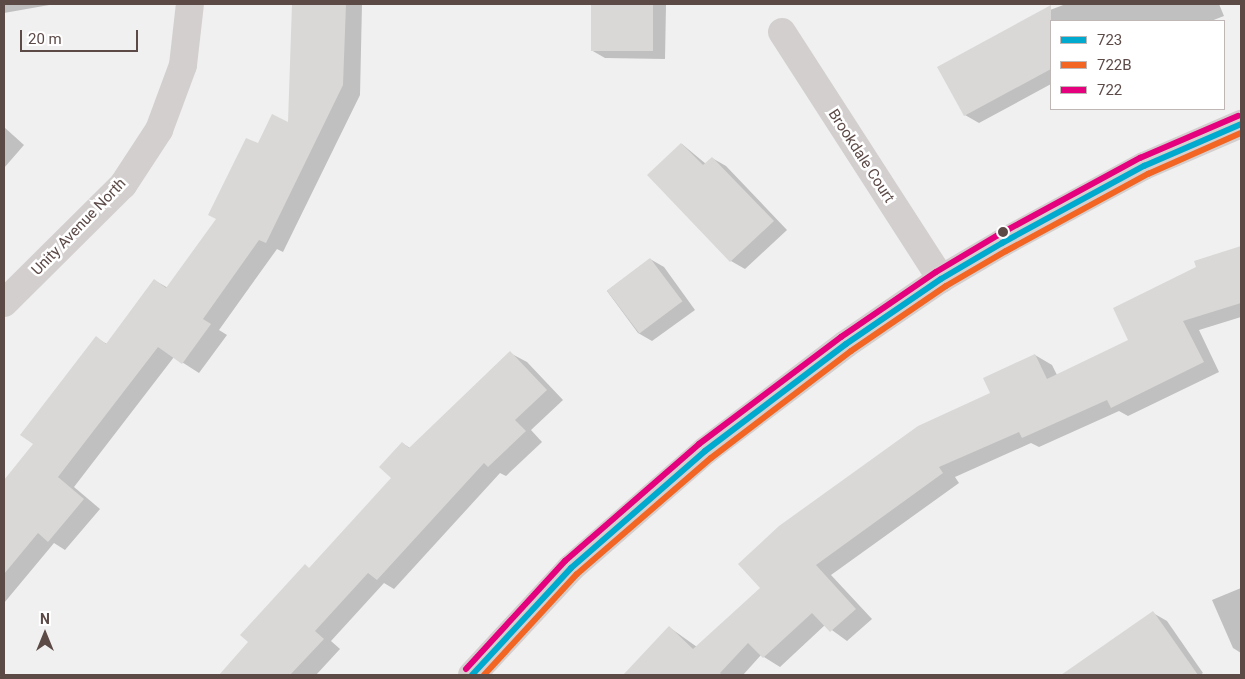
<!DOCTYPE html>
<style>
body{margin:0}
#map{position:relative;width:1245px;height:679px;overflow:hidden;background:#f0f0f0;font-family:Roboto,sans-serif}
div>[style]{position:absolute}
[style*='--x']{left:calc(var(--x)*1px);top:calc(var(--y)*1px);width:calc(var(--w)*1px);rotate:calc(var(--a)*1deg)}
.shadow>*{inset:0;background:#0003}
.building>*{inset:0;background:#d9d8d7;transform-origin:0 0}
.street>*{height:28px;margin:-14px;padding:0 14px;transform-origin:14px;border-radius:14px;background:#d3cfce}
.secondary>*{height:28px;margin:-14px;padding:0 14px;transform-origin:14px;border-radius:14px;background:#d4cfce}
.bus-1>*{height:6px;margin:-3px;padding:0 3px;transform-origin:3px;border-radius:3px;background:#00a9ce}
.bus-2>*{height:6px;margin:-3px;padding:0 3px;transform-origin:3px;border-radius:3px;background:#f26522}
.bus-3>*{height:6px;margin:-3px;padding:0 3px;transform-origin:3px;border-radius:3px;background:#e5007d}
.dots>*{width:14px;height:14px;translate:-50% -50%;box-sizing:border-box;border:2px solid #fff;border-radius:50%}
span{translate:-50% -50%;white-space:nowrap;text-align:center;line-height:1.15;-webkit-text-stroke:5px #fff;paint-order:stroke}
.street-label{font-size:15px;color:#5c4a47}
.frame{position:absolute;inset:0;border:5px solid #5c4a47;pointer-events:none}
.legend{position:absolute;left:1050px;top:20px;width:175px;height:90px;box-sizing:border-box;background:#fff;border:1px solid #beb7b5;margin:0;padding:6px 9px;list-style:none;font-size:15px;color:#5c4a47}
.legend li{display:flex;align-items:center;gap:10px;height:25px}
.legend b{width:25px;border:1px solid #beb7b5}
.north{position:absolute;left:20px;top:609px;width:50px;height:50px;-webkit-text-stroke:4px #fff;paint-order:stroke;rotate:0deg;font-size:14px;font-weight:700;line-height:20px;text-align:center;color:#5c4a47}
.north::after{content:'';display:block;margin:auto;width:18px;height:22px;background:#5c4a47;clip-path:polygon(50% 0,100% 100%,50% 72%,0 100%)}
.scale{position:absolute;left:20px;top:30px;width:118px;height:22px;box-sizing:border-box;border:2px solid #5c4a47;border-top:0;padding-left:6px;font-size:15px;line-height:18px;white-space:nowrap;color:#5c4a47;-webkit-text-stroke:4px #fff;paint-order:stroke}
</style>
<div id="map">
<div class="shadow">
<div style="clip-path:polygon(4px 4px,55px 4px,4px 13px)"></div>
<div style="clip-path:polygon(293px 4px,362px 4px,360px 95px,283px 252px,277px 249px,219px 330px,227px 335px,199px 373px,174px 357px,74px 487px,100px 509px,65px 550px,54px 543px,4px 603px,4px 482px,35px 444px,96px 338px,107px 344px,154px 280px,168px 288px,217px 219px,259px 145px,290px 124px)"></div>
<div style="clip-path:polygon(592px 4px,666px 5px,665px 59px,605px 58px,591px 50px)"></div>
<div style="clip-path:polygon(1066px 4px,1219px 4px,1224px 16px,1211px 21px,1051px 21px,1051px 84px,979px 123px,965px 115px,1034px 16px)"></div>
<div style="clip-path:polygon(4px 127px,24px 145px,4px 168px)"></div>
<div style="clip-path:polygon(682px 144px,706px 164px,712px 158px,726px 166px,787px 230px,745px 269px,731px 261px,649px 175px)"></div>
<div style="clip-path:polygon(1241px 248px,1241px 317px,1199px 330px,1219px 372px,1128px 416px,1119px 411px,1039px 447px,1031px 443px,955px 477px,959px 483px,831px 575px,872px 619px,847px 641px,825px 625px,780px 667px,761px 655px,743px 675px,625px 675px,669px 627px,697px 647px,1035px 355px,1052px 365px,1057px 375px,1130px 341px,1198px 267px,1196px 262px)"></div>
<div style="clip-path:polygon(650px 259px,664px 267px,695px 310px,652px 341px,638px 333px,607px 291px)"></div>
<div style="clip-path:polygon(510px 353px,527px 362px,563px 400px,531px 430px,542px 442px,506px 476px,500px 473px,394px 589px,384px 583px,331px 641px,340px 649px,316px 675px,221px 675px,393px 478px,402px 443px,410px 448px)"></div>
<div style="clip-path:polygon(1241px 588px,1241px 653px,1233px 648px,1212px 600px)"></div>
<div style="clip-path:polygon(1153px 613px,1167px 621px,1203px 673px,1200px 675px,1099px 675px,1087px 659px)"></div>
</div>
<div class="building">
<div style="clip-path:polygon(292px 4px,346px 4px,343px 85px,266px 243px,259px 240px,203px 319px,211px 324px,182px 364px,158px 347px,58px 477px,84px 499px,48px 542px,38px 533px,4px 574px,4px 480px,33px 444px,20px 435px,96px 336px,106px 344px,154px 279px,166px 288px,216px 219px,208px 215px,246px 138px,258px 143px,272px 114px,288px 122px)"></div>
<div style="left:591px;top:4px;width:62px;height:47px"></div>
<div style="clip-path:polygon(1051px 5px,1051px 69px,964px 116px,937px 67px)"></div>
<div style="clip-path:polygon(681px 143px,703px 165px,712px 157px,774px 221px,730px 262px,647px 175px)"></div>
<div style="clip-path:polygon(1241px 246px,1241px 303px,1183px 321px,1204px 362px,1111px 408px,1107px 400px,1022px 438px,1019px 432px,939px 467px,943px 473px,816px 565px,856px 609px,830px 632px,812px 613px,763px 658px,748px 643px,720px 673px,722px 675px,623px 675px,669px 626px,693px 649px,760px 588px,738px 564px,779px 526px,918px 426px,990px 393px,983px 378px,1035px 354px,1047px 379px,1128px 340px,1113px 308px,1196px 267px,1194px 261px)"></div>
<div style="left:650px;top:258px;width:54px;height:54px;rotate:53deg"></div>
<div style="clip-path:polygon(510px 351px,547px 390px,515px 420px,526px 431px,488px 467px,484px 463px,377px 580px,368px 573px,315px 631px,324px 639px,290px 675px,219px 675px,248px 642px,240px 635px,305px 564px,309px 568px,391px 478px,379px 467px,402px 442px,409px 448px)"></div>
<div style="clip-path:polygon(1153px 611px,1198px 675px,1061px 675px)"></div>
</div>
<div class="street">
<div style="--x:782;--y:32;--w:294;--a:57.2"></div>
<div style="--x:4;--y:303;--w:168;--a:-44.8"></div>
<div style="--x:123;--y:185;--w:66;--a:-56.8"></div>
<div style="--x:159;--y:130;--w:69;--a:-69.7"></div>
<div style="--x:183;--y:65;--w:61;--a:-83.5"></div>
</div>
<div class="secondary">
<div style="--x:472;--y:675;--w:146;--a:-47.2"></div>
<div style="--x:571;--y:568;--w:178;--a:-41.1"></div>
<div style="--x:705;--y:451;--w:177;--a:-37.2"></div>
<div style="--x:846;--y:344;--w:115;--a:-34.4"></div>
<div style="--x:941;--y:279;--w:71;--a:-30.5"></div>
<div style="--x:1002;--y:243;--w:162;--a:-28.5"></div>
<div style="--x:1144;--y:166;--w:106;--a:-23.4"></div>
</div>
<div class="bus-1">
<div style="--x:472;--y:675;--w:146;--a:-47.2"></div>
<div style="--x:571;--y:568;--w:178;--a:-41.1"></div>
<div style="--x:705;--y:451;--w:177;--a:-37.2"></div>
<div style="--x:846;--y:344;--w:115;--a:-34.4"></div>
<div style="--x:941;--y:279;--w:71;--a:-30.5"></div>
<div style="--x:1002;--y:243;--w:162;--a:-28.5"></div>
<div style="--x:1144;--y:166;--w:106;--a:-23.4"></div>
</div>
<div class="bus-2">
<div style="--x:484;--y:675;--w:137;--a:-47.4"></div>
<div style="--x:577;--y:574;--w:177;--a:-40.9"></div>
<div style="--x:711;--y:458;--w:176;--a:-37.4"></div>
<div style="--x:851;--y:351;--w:115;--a:-34.4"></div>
<div style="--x:946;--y:286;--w:69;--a:-30.3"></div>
<div style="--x:1006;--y:251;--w:162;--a:-28.5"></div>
<div style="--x:1148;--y:174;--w:102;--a:-23.8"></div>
</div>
<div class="bus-3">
<div style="--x:466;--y:669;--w:147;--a:-47.5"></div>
<div style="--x:565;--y:561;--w:178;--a:-41.1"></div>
<div style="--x:699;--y:444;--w:178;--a:-37"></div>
<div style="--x:841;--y:337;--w:115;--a:-34.4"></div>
<div style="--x:936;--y:272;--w:72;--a:-30.8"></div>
<div style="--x:998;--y:235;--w:162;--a:-28.5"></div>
<div style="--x:1140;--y:158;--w:107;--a:-23.2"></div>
</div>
<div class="dots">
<div style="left:1003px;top:232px;background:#5c4a47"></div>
</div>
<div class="street-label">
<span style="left:861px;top:156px;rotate:57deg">Brookdale Court</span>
<span style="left:79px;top:227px;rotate:-46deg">Unity Avenue North</span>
</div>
<div class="frame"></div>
<ul class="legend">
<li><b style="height:6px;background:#00a9ce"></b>723</li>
<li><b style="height:6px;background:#f26522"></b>722B</li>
<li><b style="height:6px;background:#e5007d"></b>722</li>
</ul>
<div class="north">N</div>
<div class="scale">20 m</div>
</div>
